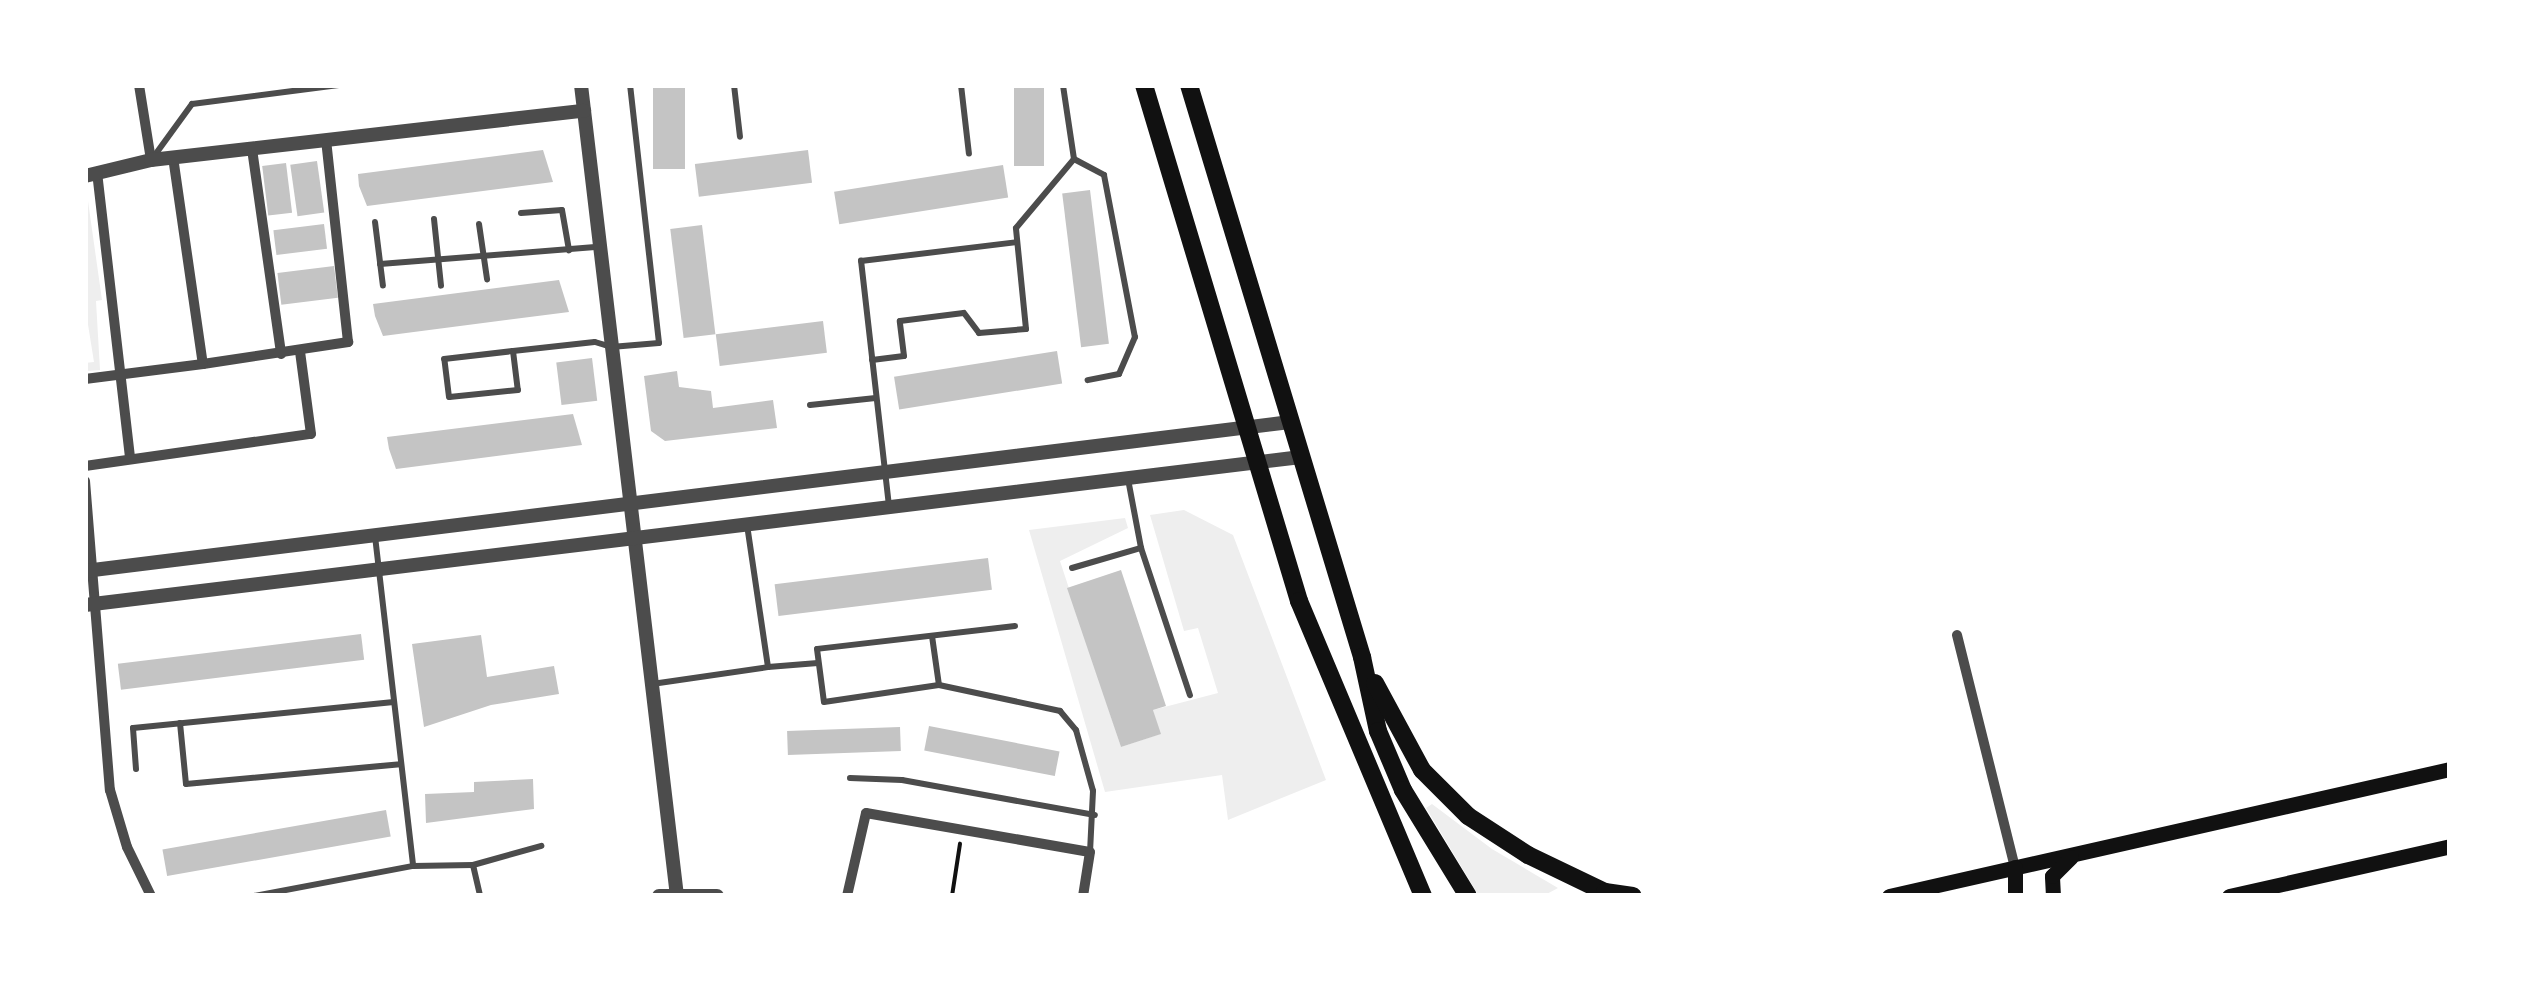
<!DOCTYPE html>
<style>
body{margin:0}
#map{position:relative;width:2535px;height:981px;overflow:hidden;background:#fff;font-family:"Asap Condensed",sans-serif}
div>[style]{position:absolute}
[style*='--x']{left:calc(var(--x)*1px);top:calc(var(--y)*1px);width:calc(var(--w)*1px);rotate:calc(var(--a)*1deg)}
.green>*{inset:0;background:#eee}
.building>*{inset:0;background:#c4c4c4;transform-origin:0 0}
.path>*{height:4px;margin:-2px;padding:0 2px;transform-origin:2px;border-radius:2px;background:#111}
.service>*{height:6px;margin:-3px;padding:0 3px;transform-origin:3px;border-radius:3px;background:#4c4c4c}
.minor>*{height:10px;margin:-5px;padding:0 5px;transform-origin:5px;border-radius:5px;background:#4c4c4c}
.tertiary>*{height:14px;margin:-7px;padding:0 7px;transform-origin:7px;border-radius:7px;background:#4c4c4c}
.secondary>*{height:15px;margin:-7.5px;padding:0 7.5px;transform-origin:7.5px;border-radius:7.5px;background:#111}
.primary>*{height:18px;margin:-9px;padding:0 9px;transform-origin:9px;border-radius:9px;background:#111}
span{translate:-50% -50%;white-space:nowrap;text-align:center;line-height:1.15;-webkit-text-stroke:8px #fff;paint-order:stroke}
.frame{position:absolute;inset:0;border:88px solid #fff;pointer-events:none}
</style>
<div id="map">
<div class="green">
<div style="clip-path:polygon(88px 201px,102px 300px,96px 301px,100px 370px,87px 371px,85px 363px,94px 362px,85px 306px)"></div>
<div style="clip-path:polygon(1184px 510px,1233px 535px,1326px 780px,1228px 820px,1222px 775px,1105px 792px,1029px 530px,1125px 518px,1128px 528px,1060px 561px,1121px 747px,1160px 734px,1153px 710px,1218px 693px,1198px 628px,1184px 631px,1150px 515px)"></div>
<div style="clip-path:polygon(1432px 804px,1492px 849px,1558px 888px,1543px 896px,1479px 896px,1426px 808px)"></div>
</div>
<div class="building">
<div style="left:653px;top:85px;width:32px;height:84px"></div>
<div style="left:1014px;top:85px;width:30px;height:81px"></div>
<div style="clip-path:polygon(543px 150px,553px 182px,367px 206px,359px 186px,358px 174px)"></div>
<div style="left:808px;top:150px;width:33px;height:114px;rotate:83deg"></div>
<div style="left:317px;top:161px;width:52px;height:27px;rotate:82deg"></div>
<div style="left:286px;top:163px;width:50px;height:24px;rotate:83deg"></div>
<div style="left:1003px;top:165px;width:33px;height:171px;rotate:81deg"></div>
<div style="left:1090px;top:190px;width:155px;height:28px;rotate:83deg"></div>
<div style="left:324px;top:224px;width:25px;height:51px;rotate:83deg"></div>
<div style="left:702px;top:225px;width:110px;height:32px;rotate:83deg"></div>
<div style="left:334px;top:266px;width:32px;height:57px;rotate:83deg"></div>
<div style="clip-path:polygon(559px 280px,569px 312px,383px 336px,375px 316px,373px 304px)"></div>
<div style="left:823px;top:321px;width:32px;height:108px;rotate:83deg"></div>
<div style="left:1057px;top:351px;width:33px;height:165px;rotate:81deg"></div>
<div style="left:592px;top:358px;width:43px;height:36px;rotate:83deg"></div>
<div style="clip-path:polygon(677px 371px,679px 387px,711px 391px,713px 408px,773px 400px,777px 428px,665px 441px,651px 431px,644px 376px)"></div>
<div style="clip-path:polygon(573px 414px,582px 445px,396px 469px,389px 449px,387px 437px)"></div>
<div style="left:988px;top:558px;width:32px;height:215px;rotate:83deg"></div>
<div style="clip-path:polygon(1121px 570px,1166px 706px,1153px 710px,1161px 734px,1121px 747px,1067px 588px)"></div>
<div style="left:361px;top:634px;width:26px;height:245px;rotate:83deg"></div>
<div style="clip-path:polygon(481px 635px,487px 677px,554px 666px,559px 694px,491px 705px,424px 727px,412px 644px)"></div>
<div style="left:929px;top:726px;width:133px;height:25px;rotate:11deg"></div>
<div style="left:900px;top:727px;width:24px;height:113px;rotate:88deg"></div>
<div style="clip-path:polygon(533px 779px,534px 809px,426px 823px,425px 794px,474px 792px,474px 782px)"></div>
<div style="left:386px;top:810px;width:27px;height:227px;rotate:80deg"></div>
</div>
<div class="path">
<div style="--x:952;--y:896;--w:53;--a:-81.3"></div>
</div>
<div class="service">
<div style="--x:734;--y:85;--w:52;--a:83.4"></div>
<div style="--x:961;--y:85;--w:69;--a:83.4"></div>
<div style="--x:152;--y:159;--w:68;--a:-54"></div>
<div style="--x:192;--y:104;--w:148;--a:-7.4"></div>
<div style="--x:1074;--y:159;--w:34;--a:28"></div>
<div style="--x:1104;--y:175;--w:165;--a:79.2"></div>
<div style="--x:1135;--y:337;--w:40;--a:113.4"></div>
<div style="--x:1119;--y:374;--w:32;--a:169"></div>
<div style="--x:521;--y:213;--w:41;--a:-4.2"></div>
<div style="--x:562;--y:210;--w:41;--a:80.1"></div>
<div style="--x:434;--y:219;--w:67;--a:84"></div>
<div style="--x:375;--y:222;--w:64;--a:82.9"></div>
<div style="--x:479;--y:224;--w:56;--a:81.7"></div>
<div style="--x:380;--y:264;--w:219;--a:-4.5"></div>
<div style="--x:513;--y:351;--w:39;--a:83"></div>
<div style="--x:518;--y:390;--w:69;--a:174.2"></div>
<div style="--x:449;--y:397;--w:38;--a:-97"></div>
<div style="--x:444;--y:359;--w:69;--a:-6.6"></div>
<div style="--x:513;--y:351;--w:82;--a:-6.3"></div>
<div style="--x:595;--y:342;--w:17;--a:17"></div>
<div style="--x:611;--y:347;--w:48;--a:-4.8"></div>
<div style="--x:659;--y:343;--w:260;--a:-96.4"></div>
<div style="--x:872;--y:360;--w:32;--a:-7"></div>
<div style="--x:904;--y:356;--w:35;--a:-97"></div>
<div style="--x:900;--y:321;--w:64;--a:-7.1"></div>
<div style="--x:964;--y:313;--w:25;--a:53"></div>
<div style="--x:979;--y:333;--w:47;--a:-4.9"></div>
<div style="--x:1026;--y:329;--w:101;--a:-95.7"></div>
<div style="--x:1016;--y:228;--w:90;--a:-50"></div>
<div style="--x:1074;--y:159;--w:75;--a:-98.5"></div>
<div style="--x:810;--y:405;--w:66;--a:-6.1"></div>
<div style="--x:1128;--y:479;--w:70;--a:79.3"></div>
<div style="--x:1141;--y:548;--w:155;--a:71.6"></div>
<div style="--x:889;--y:506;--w:247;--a:-96.5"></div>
<div style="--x:861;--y:261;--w:157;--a:-6.9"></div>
<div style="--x:375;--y:536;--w:332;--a:83.4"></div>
<div style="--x:1072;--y:568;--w:72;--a:-16.2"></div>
<div style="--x:1015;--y:626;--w:199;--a:173.4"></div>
<div style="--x:817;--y:649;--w:53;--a:82.5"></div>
<div style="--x:824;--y:702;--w:116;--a:-8.4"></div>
<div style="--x:939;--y:685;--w:124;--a:12.1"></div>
<div style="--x:1060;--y:711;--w:25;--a:50"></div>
<div style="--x:1076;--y:730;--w:63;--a:74.4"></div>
<div style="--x:1093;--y:791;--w:61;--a:92.8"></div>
<div style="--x:932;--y:636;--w:49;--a:81.9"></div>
<div style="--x:768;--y:667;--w:50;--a:-4.6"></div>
<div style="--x:652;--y:684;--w:117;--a:-8.3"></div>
<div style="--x:768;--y:667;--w:145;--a:-98.4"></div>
<div style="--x:180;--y:723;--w:61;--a:84.4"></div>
<div style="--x:186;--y:784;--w:215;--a:-5.3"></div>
<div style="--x:136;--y:769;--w:41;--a:-94.2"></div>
<div style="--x:133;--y:728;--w:262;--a:-5.7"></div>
<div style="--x:850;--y:778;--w:52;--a:2.2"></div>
<div style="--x:902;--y:780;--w:196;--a:10.3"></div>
<div style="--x:473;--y:865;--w:32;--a:77"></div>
<div style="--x:254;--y:896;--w:162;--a:-10.7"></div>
<div style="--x:413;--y:866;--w:60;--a:-1"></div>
<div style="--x:473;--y:865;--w:71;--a:-15.6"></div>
</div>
<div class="minor">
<div style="--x:139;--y:85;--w:76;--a:80.9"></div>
<div style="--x:252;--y:149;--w:207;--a:81.9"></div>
<div style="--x:173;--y:157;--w:209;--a:81.8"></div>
<div style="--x:203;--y:364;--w:147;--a:-8.6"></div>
<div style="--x:348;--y:342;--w:203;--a:-96.2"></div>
<div style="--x:97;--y:172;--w:289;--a:83.4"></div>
<div style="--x:85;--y:379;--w:119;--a:-7.2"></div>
<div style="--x:85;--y:466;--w:228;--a:-8.1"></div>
<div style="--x:311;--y:434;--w:83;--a:-97.6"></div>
<div style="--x:85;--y:481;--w:310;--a:85.4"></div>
<div style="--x:110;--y:790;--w:59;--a:73.4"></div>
<div style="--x:127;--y:847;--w:55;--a:63.9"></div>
<div style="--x:1957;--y:635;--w:239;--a:76"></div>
<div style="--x:847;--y:896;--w:85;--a:-77.1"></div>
<div style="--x:866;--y:813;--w:227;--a:9.9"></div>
<div style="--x:1090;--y:852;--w:45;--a:99"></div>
</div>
<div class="tertiary">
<div style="--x:581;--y:85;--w:817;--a:83.25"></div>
<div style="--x:85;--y:176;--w:68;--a:-13.6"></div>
<div style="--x:151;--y:160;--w:436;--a:-6.5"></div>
<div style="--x:85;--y:571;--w:1214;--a:-7.05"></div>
<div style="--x:85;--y:605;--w:1225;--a:-6.94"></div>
<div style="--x:659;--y:896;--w:58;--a:0"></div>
</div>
<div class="secondary">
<div style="--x:1889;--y:896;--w:575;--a:-12.76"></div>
<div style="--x:2015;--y:896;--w:29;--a:-90"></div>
<div style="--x:2053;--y:896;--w:20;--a:-93"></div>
<div style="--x:2052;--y:876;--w:27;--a:-45"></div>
<div style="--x:2229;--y:896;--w:227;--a:-12.7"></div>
</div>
<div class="primary">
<div style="--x:1144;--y:85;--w:539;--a:73.28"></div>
<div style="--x:1299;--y:601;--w:320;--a:67.2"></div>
<div style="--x:1189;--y:85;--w:598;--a:73.17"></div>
<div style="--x:1362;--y:657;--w:76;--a:77.8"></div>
<div style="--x:1378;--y:731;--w:64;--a:67"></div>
<div style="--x:1403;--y:790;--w:124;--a:58.5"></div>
<div style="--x:1375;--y:683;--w:99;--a:61.6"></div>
<div style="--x:1422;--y:770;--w:65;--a:45"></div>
<div style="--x:1468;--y:816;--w:72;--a:33"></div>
<div style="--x:1528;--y:855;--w:85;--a:25.7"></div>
<div style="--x:1605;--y:892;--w:28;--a:8"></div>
</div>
<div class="frame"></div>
</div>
